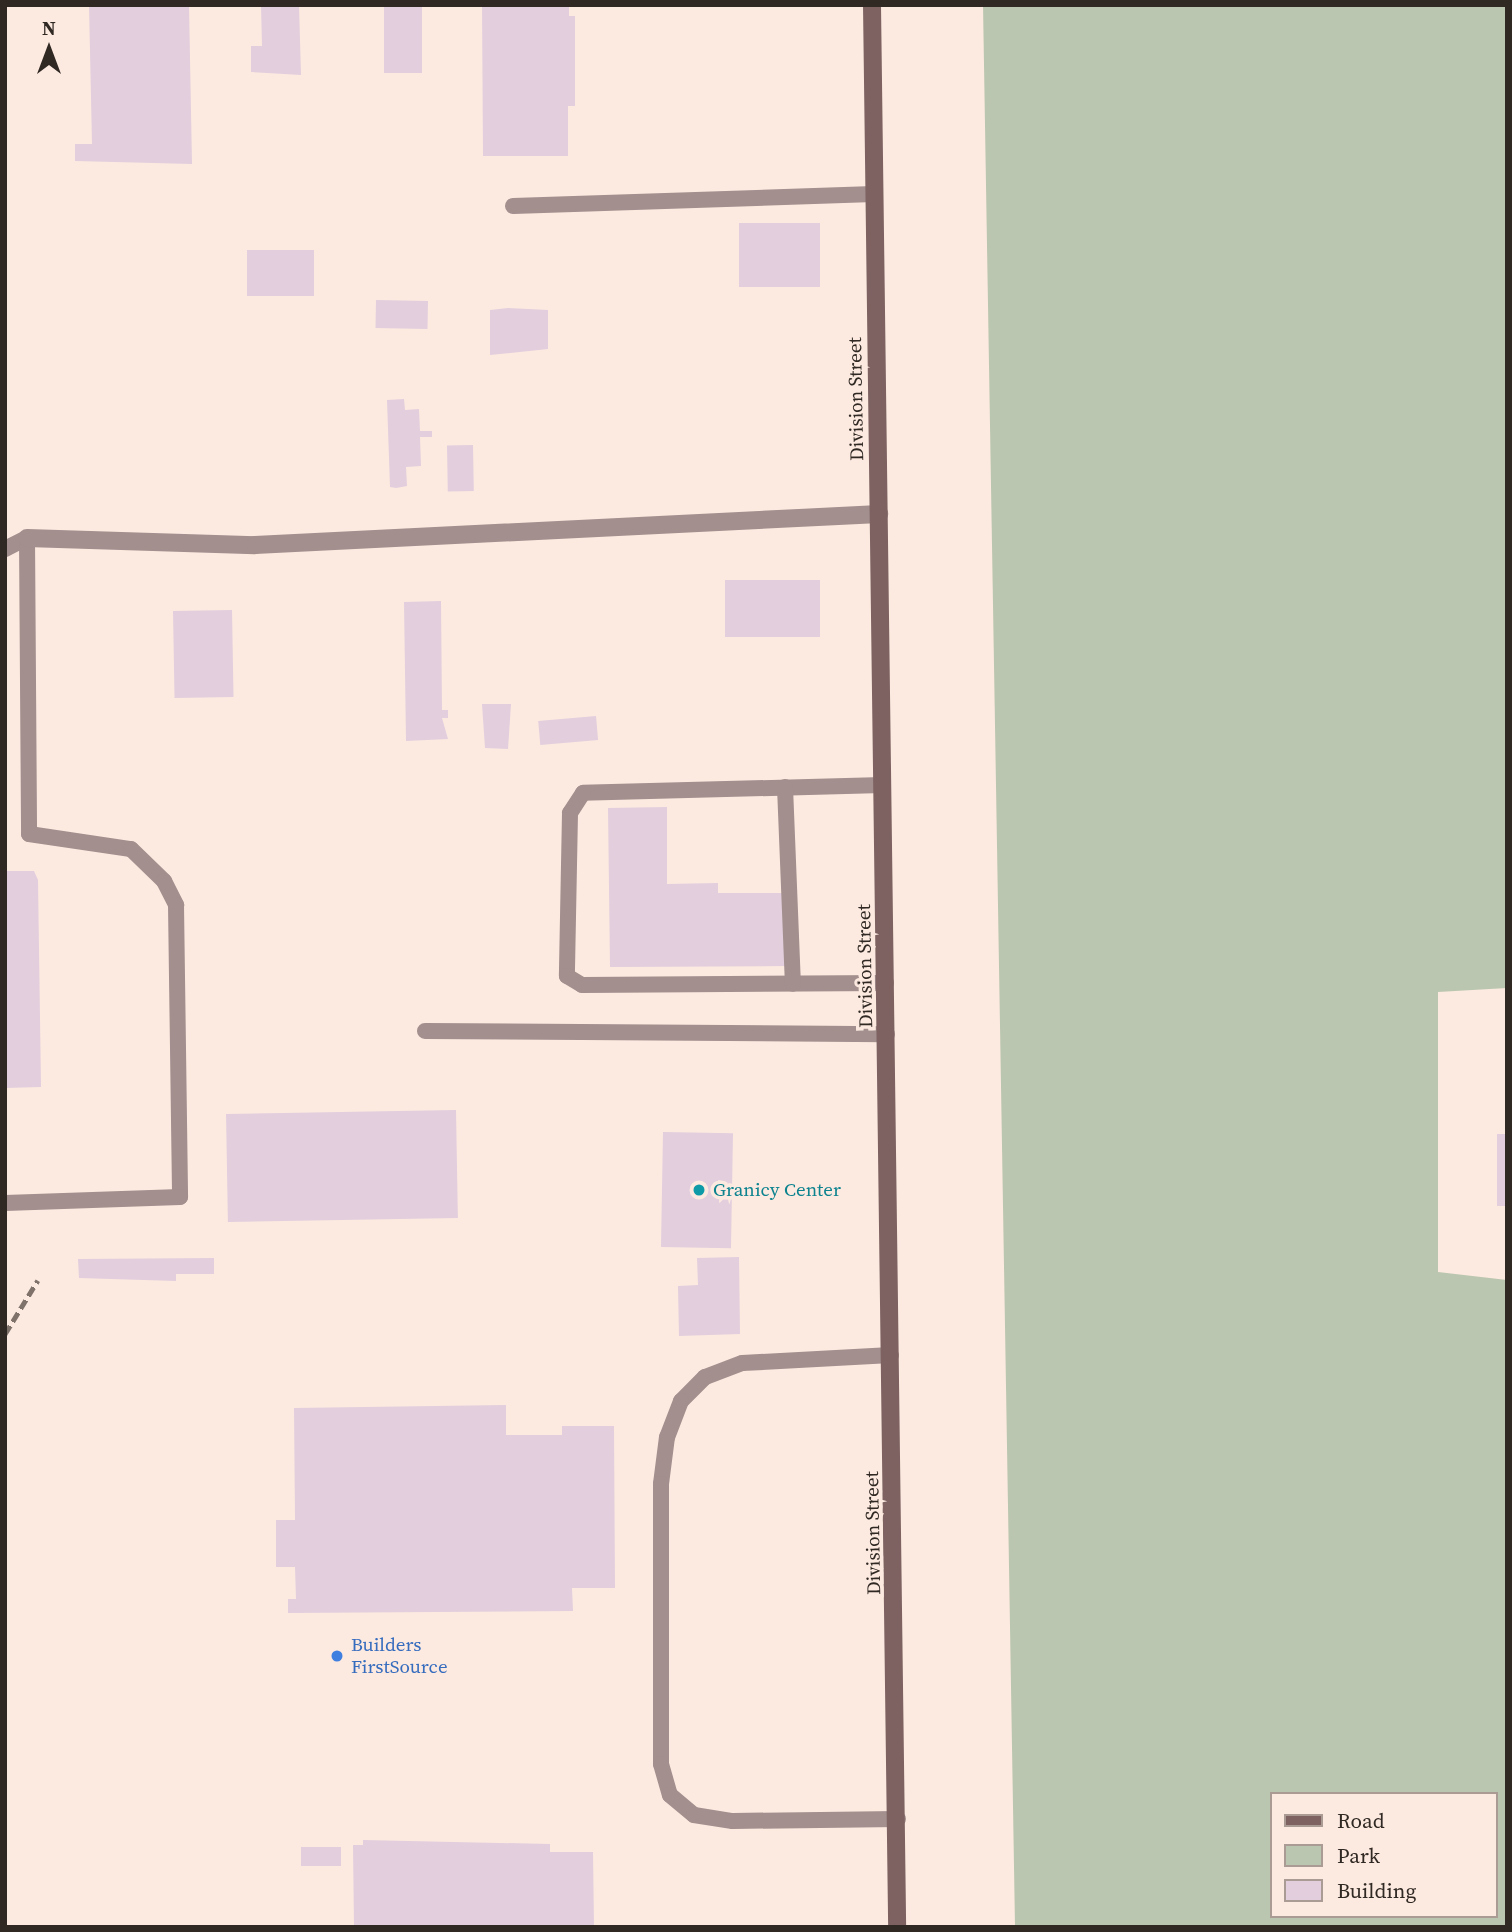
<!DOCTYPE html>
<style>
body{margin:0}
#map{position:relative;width:1512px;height:1932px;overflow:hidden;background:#fceae0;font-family:"Source Serif 4",serif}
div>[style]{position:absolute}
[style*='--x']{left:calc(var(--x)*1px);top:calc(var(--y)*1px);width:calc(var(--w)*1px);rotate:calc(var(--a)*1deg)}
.green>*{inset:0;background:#bbc6b0}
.building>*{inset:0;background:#e2cedd;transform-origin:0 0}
.service>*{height:16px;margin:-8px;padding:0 8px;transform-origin:8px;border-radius:8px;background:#a28f8e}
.minor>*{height:18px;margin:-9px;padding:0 9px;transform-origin:9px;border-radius:9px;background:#a28f8e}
.secondary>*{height:18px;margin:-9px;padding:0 9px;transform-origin:9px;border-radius:9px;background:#7d6261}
.rail>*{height:5px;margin-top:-2.5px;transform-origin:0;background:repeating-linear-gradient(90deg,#7e726b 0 10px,transparent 0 15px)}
.dots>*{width:19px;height:19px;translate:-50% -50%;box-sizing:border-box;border:4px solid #fceae0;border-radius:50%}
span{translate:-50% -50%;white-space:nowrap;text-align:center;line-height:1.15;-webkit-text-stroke:7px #fceae0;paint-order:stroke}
.street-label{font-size:19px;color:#302823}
.culture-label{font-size:19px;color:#0d838f}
.left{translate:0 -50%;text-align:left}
.shop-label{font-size:19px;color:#366cbe}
.frame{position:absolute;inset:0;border:7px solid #302823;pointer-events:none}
.legend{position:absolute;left:1270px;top:1792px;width:228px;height:126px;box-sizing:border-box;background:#fceae0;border:2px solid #aa9c94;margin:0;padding:9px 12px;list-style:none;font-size:21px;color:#302823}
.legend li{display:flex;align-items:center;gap:14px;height:35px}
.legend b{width:35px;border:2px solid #aa9c94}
.north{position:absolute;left:14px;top:14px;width:70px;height:70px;-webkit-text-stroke:5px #fceae0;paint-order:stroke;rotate:0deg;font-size:19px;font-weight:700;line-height:28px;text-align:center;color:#302823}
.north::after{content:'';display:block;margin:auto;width:24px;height:32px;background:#302823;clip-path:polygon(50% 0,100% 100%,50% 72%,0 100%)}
</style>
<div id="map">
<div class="green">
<div style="clip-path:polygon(evenodd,983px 5px,1507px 5px,1507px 988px,1438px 992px,1438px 1272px,1507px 1280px,1507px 1927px,1015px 1927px,983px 5px,1272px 1794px,1496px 1794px,1496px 1916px,1272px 1916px,1272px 1794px)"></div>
</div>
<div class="building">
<div style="clip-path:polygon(89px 5px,189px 5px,192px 164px,75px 161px,75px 144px,92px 144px)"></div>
<div style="clip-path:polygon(261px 5px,299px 5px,301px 75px,251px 72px,251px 46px,262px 46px)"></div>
<div style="left:384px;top:5px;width:38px;height:68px"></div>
<div style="clip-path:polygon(482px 5px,569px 5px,569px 16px,575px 16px,575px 106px,568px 106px,568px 156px,483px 156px)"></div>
<div style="left:739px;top:223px;width:81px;height:64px"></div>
<div style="left:247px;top:250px;width:67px;height:46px"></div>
<div style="left:376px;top:300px;width:52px;height:28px;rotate:1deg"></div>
<div style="clip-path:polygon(508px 308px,548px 310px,548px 349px,490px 355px,490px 310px)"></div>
<div style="clip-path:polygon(404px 399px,405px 410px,419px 409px,420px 431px,432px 431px,432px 437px,420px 437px,421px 466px,406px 467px,407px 486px,396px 488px,390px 487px,387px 400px)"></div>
<div style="left:473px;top:445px;width:46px;height:26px;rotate:89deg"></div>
<div style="left:725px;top:580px;width:95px;height:57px"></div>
<div style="clip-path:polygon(441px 601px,442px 710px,448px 710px,448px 718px,442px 718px,448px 739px,406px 741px,404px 602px)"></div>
<div style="left:232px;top:610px;width:87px;height:59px;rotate:89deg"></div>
<div style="clip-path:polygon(482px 704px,511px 704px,508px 749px,485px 748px)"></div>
<div style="left:596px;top:716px;width:24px;height:58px;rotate:85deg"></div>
<div style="clip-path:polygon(667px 807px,667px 884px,718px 883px,718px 893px,786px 893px,787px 966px,610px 967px,608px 808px)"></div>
<div style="clip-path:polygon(5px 871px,34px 871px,38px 880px,41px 1087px,5px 1088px)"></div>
<div style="left:456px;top:1110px;width:108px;height:230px;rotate:89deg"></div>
<div style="left:663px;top:1132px;width:70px;height:115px;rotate:1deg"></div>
<div style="left:1497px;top:1134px;width:10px;height:72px"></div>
<div style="clip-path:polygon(739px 1257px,740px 1334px,679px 1336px,678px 1286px,698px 1285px,697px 1258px)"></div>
<div style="clip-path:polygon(214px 1258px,214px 1274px,176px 1274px,176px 1281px,79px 1278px,78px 1259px)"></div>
<div style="clip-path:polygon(506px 1405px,506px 1435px,562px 1435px,562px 1426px,614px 1426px,615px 1588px,572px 1588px,573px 1611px,288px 1613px,288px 1599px,296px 1599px,295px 1567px,276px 1567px,276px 1520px,295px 1520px,294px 1408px)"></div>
<div style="clip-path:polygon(363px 1840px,550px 1844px,550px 1852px,593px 1852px,594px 1927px,354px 1927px,353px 1845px,363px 1845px)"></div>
<div style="left:301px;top:1847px;width:40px;height:19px"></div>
</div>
<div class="service">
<div style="--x:513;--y:206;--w:361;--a:-1.9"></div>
<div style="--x:5;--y:549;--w:25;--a:-27"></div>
<div style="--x:27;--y:538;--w:296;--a:89.6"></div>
<div style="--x:29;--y:834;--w:103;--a:8.4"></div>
<div style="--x:131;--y:849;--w:46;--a:44.1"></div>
<div style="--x:164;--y:881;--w:27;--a:63"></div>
<div style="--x:176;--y:905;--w:292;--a:89.2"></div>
<div style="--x:180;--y:1197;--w:175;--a:178"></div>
<div style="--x:883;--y:785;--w:300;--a:178.5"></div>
<div style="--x:583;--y:793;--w:24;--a:123"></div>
<div style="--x:570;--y:813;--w:163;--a:91.1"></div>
<div style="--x:567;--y:976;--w:17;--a:31"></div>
<div style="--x:582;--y:985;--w:304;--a:-0.4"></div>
<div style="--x:785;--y:787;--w:197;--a:87.7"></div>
<div style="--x:425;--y:1031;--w:462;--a:0.4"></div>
<div style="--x:891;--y:1355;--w:149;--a:176.9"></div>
<div style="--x:742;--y:1363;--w:40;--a:159"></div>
<div style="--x:705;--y:1377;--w:34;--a:135"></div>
<div style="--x:681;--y:1401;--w:39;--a:111"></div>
<div style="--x:667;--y:1437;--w:47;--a:97.3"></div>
<div style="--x:661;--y:1484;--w:280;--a:90"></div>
<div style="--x:661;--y:1764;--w:32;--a:74"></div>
<div style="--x:670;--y:1795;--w:31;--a:40"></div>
<div style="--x:694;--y:1815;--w:39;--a:9"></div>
<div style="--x:733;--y:1821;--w:165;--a:-0.7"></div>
</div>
<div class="minor">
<div style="--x:27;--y:538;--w:228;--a:1.8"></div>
<div style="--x:255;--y:545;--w:625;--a:-2.84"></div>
</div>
<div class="secondary">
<div style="--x:872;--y:5;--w:1922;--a:89.25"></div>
</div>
<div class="rail">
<div style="--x:5;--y:1334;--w:63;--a:-58.6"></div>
</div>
<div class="dots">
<div style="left:699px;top:1190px;background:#0f9aa8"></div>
<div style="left:337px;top:1656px;background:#3f7fe0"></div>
</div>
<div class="street-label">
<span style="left:856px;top:399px;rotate:-91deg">Division Street</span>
<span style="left:865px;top:966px;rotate:-91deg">Division Street</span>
<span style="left:873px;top:1533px;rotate:-91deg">Division Street</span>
</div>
<div class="culture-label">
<span class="left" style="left:713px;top:1190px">Granicy Center</span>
</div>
<div class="shop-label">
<span class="left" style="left:351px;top:1656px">Builders<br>FirstSource</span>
</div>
<div class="frame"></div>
<ul class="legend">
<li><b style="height:9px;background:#7d6261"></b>Road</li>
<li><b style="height:19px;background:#bbc6b0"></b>Park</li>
<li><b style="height:19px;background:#e2cedd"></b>Building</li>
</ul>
<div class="north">N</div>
</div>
